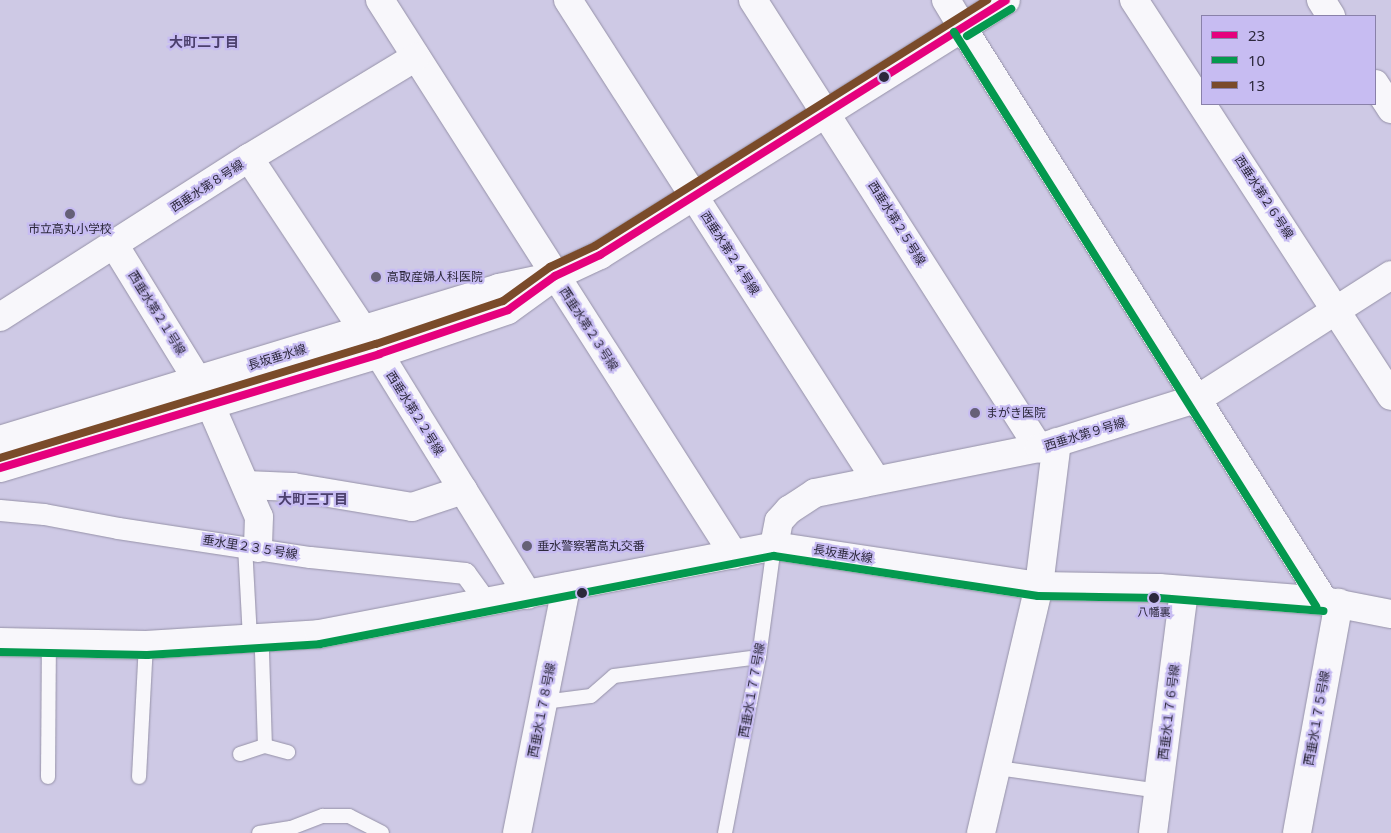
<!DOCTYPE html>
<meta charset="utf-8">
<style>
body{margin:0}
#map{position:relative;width:1391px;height:833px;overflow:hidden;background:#cec9e5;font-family:"Noto Sans","Noto Sans JP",sans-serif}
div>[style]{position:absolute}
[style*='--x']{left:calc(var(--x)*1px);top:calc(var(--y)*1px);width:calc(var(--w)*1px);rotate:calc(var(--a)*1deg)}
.roads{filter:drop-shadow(0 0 1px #9692a8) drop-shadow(0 0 1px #9692a8)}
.service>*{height:14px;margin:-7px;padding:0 7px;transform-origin:7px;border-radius:7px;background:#f8f7fb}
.pedestrian>*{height:21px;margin:-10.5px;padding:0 10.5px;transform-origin:10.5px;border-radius:10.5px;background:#f8f7fb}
.minor>*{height:28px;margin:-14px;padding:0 14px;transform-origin:14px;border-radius:14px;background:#f8f7fb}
.tertiary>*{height:28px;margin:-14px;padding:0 14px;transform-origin:14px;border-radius:14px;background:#f8f7fb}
.secondary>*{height:28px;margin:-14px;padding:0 14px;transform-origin:14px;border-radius:14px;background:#f8f7fb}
.bus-1>*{height:8px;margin:-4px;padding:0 4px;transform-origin:4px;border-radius:4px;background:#e5007d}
.bus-2>*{height:8px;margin:-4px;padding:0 4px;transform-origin:4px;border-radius:4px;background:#04994f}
.bus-3>*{height:8px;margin:-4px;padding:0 4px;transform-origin:4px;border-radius:4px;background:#7a4b2a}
.dots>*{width:14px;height:14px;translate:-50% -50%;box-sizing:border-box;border:2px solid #c7bcf2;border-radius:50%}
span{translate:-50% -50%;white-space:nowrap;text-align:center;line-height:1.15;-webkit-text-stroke:4.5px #c7bcf2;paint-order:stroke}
.bus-label{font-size:11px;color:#2c283c}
.street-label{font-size:12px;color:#2c283c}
.poi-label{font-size:12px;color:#2c283c}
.left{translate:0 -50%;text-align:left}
.neighbourhood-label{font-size:14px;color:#4c406e;font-weight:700}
.legend{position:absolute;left:1201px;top:15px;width:175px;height:90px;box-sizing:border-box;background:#c7bcf2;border:1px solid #8981a9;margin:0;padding:6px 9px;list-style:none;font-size:15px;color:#2c283c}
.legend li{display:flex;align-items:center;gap:10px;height:25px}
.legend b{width:25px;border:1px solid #8981a9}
</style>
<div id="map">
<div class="roads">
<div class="service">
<div style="--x:245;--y:546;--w:92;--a:86.9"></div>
<div style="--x:258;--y:637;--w:16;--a:75"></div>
<div style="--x:262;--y:652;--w:94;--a:88.2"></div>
<div style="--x:265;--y:746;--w:24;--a:15"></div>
<div style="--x:544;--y:702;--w:47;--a:-7.3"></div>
<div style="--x:591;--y:696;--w:30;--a:-41"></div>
<div style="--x:614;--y:676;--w:146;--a:-7.5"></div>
<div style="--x:240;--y:754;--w:26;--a:-18"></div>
<div style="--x:998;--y:768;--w:163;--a:8.1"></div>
<div style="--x:48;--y:777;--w:133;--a:-89.6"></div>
<div style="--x:139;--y:777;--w:132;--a:-87"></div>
<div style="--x:259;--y:833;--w:32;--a:-9"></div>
<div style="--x:291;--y:828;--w:34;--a:-21"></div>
<div style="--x:323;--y:816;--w:26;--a:0"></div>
<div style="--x:349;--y:816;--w:37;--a:27"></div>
<div style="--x:725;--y:833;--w:179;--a:-79.1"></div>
<div style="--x:759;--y:657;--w:112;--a:-82.3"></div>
</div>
<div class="pedestrian">
<div style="--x:0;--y:510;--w:44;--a:5.2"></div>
<div style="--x:44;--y:514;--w:75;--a:10.7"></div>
<div style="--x:118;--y:528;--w:194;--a:8.6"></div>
<div style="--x:310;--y:557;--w:156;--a:5.9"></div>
<div style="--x:465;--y:573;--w:37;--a:54"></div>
</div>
<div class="minor">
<div style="--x:380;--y:0;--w:658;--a:57.47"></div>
<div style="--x:568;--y:0;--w:570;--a:57.31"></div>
<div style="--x:753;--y:0;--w:532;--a:57.45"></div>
<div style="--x:946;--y:0;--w:31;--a:59"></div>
<div style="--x:1134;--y:0;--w:472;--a:57"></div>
<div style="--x:1321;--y:0;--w:19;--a:58"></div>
<div style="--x:1375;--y:84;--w:30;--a:57"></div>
<div style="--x:249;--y:158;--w:235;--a:56.4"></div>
<div style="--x:379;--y:354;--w:283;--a:58.3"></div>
<div style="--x:115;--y:246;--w:158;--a:58.4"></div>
<div style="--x:0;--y:317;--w:295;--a:-32.6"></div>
<div style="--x:249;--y:158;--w:195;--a:-31.2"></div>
<div style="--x:210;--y:404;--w:123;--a:66.6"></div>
<div style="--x:259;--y:517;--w:31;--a:92"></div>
<div style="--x:246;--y:485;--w:47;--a:2.4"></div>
<div style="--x:293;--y:487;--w:121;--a:9.5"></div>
<div style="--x:412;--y:507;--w:54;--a:-18.4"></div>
<div style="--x:774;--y:546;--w:25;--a:-79"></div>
<div style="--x:779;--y:521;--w:15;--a:-48"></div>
<div style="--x:789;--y:510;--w:31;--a:-33"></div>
<div style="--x:815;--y:493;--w:228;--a:-11.4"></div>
<div style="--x:1039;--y:448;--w:168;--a:-17.4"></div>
<div style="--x:1199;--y:398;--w:228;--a:-32.6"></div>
<div style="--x:517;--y:833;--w:251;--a:-78.7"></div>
<div style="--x:981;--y:833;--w:254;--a:-76.8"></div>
<div style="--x:1039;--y:586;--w:145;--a:-82.9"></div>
<div style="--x:1153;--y:833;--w:244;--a:-82.7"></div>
<div style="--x:1297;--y:833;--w:234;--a:-79.7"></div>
</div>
<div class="tertiary">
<div style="--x:962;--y:27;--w:679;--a:57.76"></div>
</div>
<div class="secondary">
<div style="--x:0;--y:440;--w:522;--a:-16.94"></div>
<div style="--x:499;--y:288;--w:48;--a:-12"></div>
<div style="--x:0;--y:468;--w:396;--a:-16.7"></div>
<div style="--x:379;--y:354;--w:136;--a:-18.8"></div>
<div style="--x:508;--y:310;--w:58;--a:-35.9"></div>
<div style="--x:555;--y:276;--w:50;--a:-25"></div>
<div style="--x:600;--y:255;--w:479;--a:-32.1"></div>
<div style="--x:0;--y:642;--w:146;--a:1.2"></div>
<div style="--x:146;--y:645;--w:173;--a:-3.6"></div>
<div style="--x:319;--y:634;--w:463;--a:-10.9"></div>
<div style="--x:774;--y:546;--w:268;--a:8.6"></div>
<div style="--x:1039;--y:586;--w:120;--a:1"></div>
<div style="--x:1159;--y:588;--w:166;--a:4.5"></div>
<div style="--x:1324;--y:601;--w:68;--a:11"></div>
</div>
</div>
<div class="bus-1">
<div style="--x:0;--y:468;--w:396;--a:-16.7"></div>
<div style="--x:379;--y:354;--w:136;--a:-18.8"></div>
<div style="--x:508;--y:310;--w:58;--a:-35.9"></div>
<div style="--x:555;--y:276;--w:50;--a:-25"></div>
<div style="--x:600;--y:255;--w:479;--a:-32.1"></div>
</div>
<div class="bus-2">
<div style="--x:954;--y:32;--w:679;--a:57.76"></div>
<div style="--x:967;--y:36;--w:52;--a:-31.5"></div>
<div style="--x:0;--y:652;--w:147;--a:1.2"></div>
<div style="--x:147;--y:655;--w:173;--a:-3.6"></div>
<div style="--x:320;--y:644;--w:462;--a:-11"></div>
<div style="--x:774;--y:556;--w:267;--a:8.6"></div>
<div style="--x:1038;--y:596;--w:121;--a:0.9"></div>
<div style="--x:1159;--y:598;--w:165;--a:4.5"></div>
</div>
<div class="bus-3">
<div style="--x:0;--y:458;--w:393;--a:-16.9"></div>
<div style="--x:376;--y:344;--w:134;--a:-18.7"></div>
<div style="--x:503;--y:301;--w:58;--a:-35.9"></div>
<div style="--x:550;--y:267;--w:50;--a:-25"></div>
<div style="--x:595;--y:246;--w:463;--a:-32.1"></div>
</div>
<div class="dots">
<div style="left:884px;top:77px;background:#2c283c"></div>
<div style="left:70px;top:214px;background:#656077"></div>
<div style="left:376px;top:277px;background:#656077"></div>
<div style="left:975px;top:413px;background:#656077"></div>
<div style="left:527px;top:546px;background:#656077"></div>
<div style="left:582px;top:593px;background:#2c283c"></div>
<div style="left:1154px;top:598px;background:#2c283c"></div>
</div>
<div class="bus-label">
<span style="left:1154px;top:612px">八幡裏</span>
</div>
<div class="street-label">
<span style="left:207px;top:186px;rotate:-33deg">西垂水第８号線</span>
<span style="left:1264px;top:197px;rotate:57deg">西垂水第２６号線</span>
<span style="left:897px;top:223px;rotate:58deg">西垂水第２５号線</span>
<span style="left:730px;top:253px;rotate:57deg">西垂水第２４号線</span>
<span style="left:157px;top:313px;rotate:58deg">西垂水第２１号線</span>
<span style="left:589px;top:329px;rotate:57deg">西垂水第２３号線</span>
<span style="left:277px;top:357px;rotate:-17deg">長坂垂水線</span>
<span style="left:415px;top:413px;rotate:58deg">西垂水第２２号線</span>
<span style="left:1085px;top:434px;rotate:-17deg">西垂水第９号線</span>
<span style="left:250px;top:547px;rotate:9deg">垂水里２３５号線</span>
<span style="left:843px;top:554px;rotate:9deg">長坂垂水線</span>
<span style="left:752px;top:690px;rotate:-80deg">西垂水１７７号線</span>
<span style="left:542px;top:710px;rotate:-79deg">西垂水１７８号線</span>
<span style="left:1169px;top:712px;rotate:-83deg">西垂水１７６号線</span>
<span style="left:1317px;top:718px;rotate:-80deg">西垂水１７５号線</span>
</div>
<div class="poi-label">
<span style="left:70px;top:229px">市立高丸小学校</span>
<span class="left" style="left:387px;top:277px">高取産婦人科医院</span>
<span class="left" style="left:986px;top:413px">まがき医院</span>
<span class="left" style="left:537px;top:546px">垂水警察署高丸交番</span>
</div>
<div class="neighbourhood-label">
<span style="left:204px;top:42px">大町二丁目</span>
<span style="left:313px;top:499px">大町三丁目</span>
</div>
<ul class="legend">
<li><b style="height:6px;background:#e5007d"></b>23</li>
<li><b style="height:6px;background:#04994f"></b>10</li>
<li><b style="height:6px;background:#7a4b2a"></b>13</li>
</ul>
</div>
